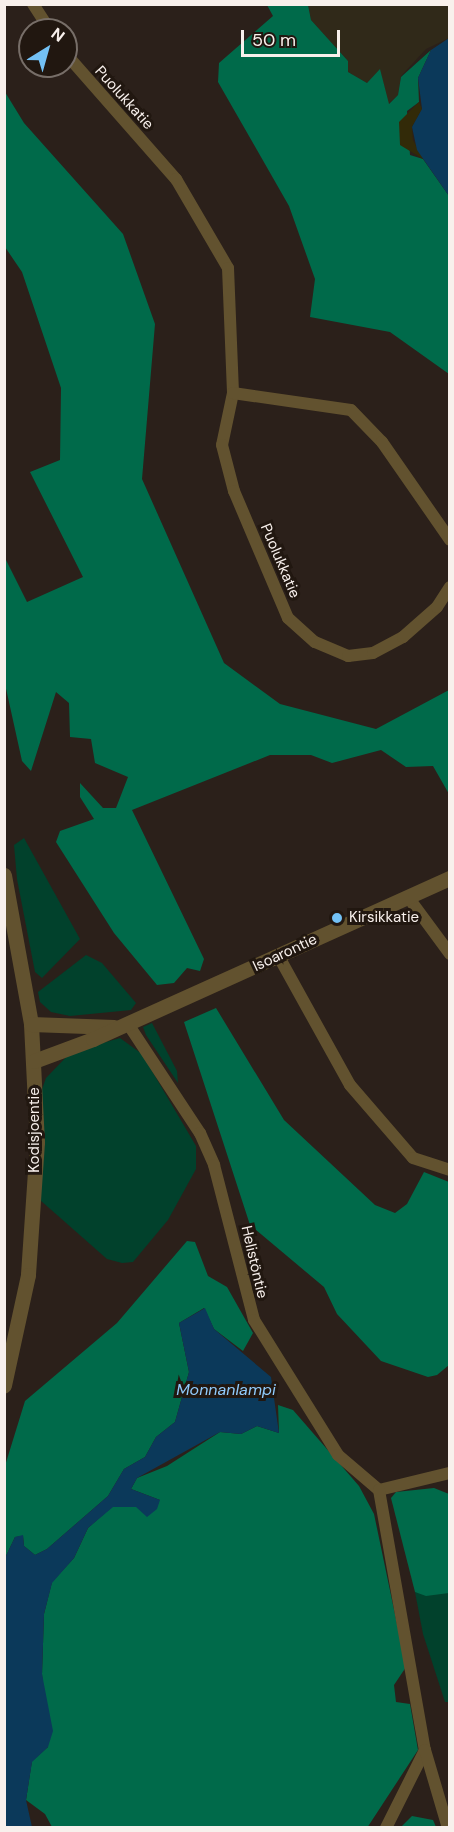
<!DOCTYPE html>
<meta charset="utf-8">
<style>
body{margin:0}
#map{position:relative;width:454px;height:1832px;overflow:hidden;background:#2b201a;font-family:"DM Sans",sans-serif}
div>[style]{position:absolute}
[style*='--x']{left:calc(var(--x)*1px);top:calc(var(--y)*1px);width:calc(var(--w)*1px);rotate:calc(var(--a)*1deg)}
.education>*{inset:0;background:#302919}
.green>*{inset:0;background:#01412c}
.forest>*{inset:0;background:#006a4a}
.sand>*{inset:0;background:#322a08}
.water>*{inset:0;background:#0b395a}
.minor>*{height:12px;margin:-6px;padding:0 6px;transform-origin:6px;border-radius:6px;background:#62522f}
.tertiary>*{height:15px;margin:-7.5px;padding:0 7.5px;transform-origin:7.5px;border-radius:7.5px;background:#62522f}
.dots>*{width:16px;height:16px;translate:-50% -50%;box-sizing:border-box;border:3px solid #211710;border-radius:50%}
span{translate:-50% -50%;white-space:nowrap;text-align:center;line-height:1.15;-webkit-text-stroke:6px #211710;paint-order:stroke}
.street-label{font-size:15px;color:#f8f0ec}
.poi-label{font-size:15px;color:#f8f0ec}
.left{translate:0 -50%;text-align:left}
.water-label{font-size:16px;color:#90cbfc;font-style:italic}
.frame{position:absolute;inset:0;border:6px solid #f8f0ec;pointer-events:none}
.north{position:absolute;left:18px;top:18px;width:60px;height:60px;box-sizing:border-box;background:#211710;border:2px solid #776e68;border-radius:50%;rotate:37deg;font-size:16px;font-weight:700;line-height:24px;text-align:center;color:#f8f0ec}
.north::after{content:'';display:block;margin:auto;width:21px;height:27px;background:#73c1f5;clip-path:polygon(50% 0,100% 100%,50% 72%,0 100%)}
.scale{position:absolute;left:241px;top:30px;width:99px;height:27px;box-sizing:border-box;border:3px solid #f8f0ec;border-top:0;padding-left:8px;font-size:18px;line-height:21px;white-space:nowrap;color:#f8f0ec;-webkit-text-stroke:4px #211710;paint-order:stroke}
</style>
<div id="map">
<div class="education">
<div style="clip-path:polygon(308px 5px,449px 5px,449px 38px,426px 49px,401px 76px,398px 95px,388px 104px,380px 70px,367px 83px,348px 72px,348px 61px,311px 20px)"></div>
</div>
<div class="green">
<div style="clip-path:polygon(24px 838px,80px 939px,42px 978px,35px 972px,17px 879px,14px 845px)"></div>
<div style="clip-path:polygon(86px 955px,102px 963px,136px 1003px,131px 1010px,70px 1016px,51px 1012px,40px 1002px,38px 992px)"></div>
<div style="clip-path:polygon(152px 1023px,177px 1071px,178px 1083px,146px 1035px,143px 1027px)"></div>
<div style="clip-path:polygon(120px 1038px,142px 1054px,196px 1146px,196px 1169px,168px 1220px,133px 1262px,122px 1263px,107px 1259px,40px 1200px,41px 1092px,46px 1078px,71px 1052px)"></div>
<div style="clip-path:polygon(415px 1592px,449px 1593px,449px 1702px,445px 1702px,423px 1634px)"></div>
</div>
<div class="forest">
<div style="clip-path:polygon(267px 5px,308px 5px,311px 20px,348px 61px,348px 72px,367px 83px,380px 69px,389px 104px,398px 95px,401px 77px,431px 50px,418px 78px,419px 102px,407px 111px,410px 155px,423px 159px,449px 196px,449px 374px,390px 332px,310px 317px,315px 279px,289px 206px,218px 82px,219px 63px,273px 16px)"></div>
<div style="clip-path:polygon(5px 92px,24px 123px,123px 234px,155px 324px,142px 479px,224px 663px,280px 704px,376px 729px,449px 690px,449px 794px,433px 766px,406px 767px,381px 750px,332px 763px,311px 755px,270px 755px,132px 810px,204px 959px,200px 971px,187px 968px,174px 983px,157px 985px,114px 933px,56px 842px,60px 831px,94px 819px,80px 797px,80px 783px,103px 808px,116px 808px,128px 777px,95px 763px,91px 739px,70px 737px,69px 703px,56px 692px,31px 771px,22px 761px,5px 684px,5px 558px,27px 602px,83px 577px,30px 472px,60px 460px,61px 388px,22px 272px,5px 247px)"></div>
<div style="clip-path:polygon(216px 1008px,284px 1120px,375px 1205px,395px 1213px,407px 1204px,424px 1172px,449px 1182px,449px 1365px,437px 1375px,428px 1377px,381px 1361px,337px 1314px,324px 1287px,250px 1225px,184px 1022px)"></div>
<div style="clip-path:polygon(187px 1241px,195px 1242px,208px 1276px,227px 1287px,253px 1333px,243px 1351px,214px 1329px,204px 1308px,179px 1323px,189px 1372px,175px 1422px,156px 1437px,145px 1457px,124px 1469px,108px 1496px,47px 1549px,35px 1555px,24px 1546px,23px 1536px,15px 1537px,5px 1558px,4px 1469px,25px 1401px,117px 1323px)"></div>
<div style="clip-path:polygon(278px 1405px,293px 1410px,359px 1486px,374px 1514px,406px 1667px,394px 1685px,396px 1702px,410px 1704px,418px 1750px,367px 1828px,52px 1827px,45px 1814px,26px 1800px,32px 1761px,48px 1747px,42px 1674px,44px 1614px,52px 1582px,74px 1558px,88px 1528px,113px 1506px,160px 1500px,131px 1489px,137px 1478px,167px 1466px,220px 1432px,241px 1434px,257px 1426px,279px 1433px)"></div>
<div style="clip-path:polygon(434px 1488px,449px 1494px,449px 1593px,426px 1596px,415px 1592px,391px 1498px,396px 1492px)"></div>
<div style="clip-path:polygon(412px 1816px,433px 1820px,436px 1827px,401px 1827px)"></div>
</div>
<div class="sand">
<div style="clip-path:polygon(419px 102px,422px 109px,412px 127px,413px 140px,423px 159px,400px 145px,399px 122px)"></div>
</div>
<div class="water">
<div style="clip-path:polygon(449px 38px,449px 196px,417px 150px,412px 127px,422px 109px,418px 78px,431px 50px)"></div>
<div style="clip-path:polygon(205px 1308px,214px 1329px,271px 1377px,279px 1433px,257px 1426px,241px 1434px,220px 1432px,137px 1478px,131px 1489px,160px 1500px,157px 1509px,147px 1517px,136px 1507px,113px 1507px,88px 1528px,74px 1558px,52px 1583px,44px 1614px,42px 1674px,53px 1731px,48px 1747px,32px 1762px,26px 1800px,32px 1827px,5px 1827px,5px 1558px,15px 1537px,23px 1535px,24px 1546px,35px 1555px,47px 1549px,108px 1496px,124px 1469px,145px 1457px,156px 1437px,175px 1422px,189px 1372px,179px 1323px)"></div>
</div>
<div class="minor">
<div style="--x:33;--y:4;--w:31;--a:57"></div>
<div style="--x:66;--y:54;--w:167;--a:48.7"></div>
<div style="--x:176;--y:179;--w:103;--a:59.7"></div>
<div style="--x:228;--y:268;--w:125;--a:87.7"></div>
<div style="--x:233;--y:393;--w:53;--a:101.9"></div>
<div style="--x:222;--y:445;--w:48;--a:75.4"></div>
<div style="--x:234;--y:491;--w:138;--a:67"></div>
<div style="--x:288;--y:618;--w:36;--a:42"></div>
<div style="--x:315;--y:642;--w:36;--a:23"></div>
<div style="--x:348;--y:656;--w:25;--a:-7"></div>
<div style="--x:373;--y:653;--w:34;--a:-28"></div>
<div style="--x:403;--y:637;--w:45;--a:-41.4"></div>
<div style="--x:437;--y:607;--w:24;--a:-57"></div>
<div style="--x:233;--y:393;--w:119;--a:8.2"></div>
<div style="--x:351;--y:410;--w:45;--a:45.9"></div>
<div style="--x:382;--y:442;--w:119;--a:55.2"></div>
<div style="--x:408;--y:897;--w:71;--a:53.6"></div>
<div style="--x:279;--y:957;--w:146;--a:61"></div>
<div style="--x:350;--y:1085;--w:96;--a:49.2"></div>
<div style="--x:413;--y:1158;--w:39;--a:18"></div>
<div style="--x:128;--y:1024;--w:131;--a:56.6"></div>
<div style="--x:200;--y:1133;--w:35;--a:66"></div>
<div style="--x:214;--y:1165;--w:160;--a:75.5"></div>
<div style="--x:254;--y:1320;--w:159;--a:58.1"></div>
<div style="--x:338;--y:1455;--w:54;--a:40.5"></div>
<div style="--x:379;--y:1490;--w:73;--a:-13.5"></div>
<div style="--x:379;--y:1490;--w:264;--a:80"></div>
<div style="--x:425;--y:1750;--w:87;--a:116.6"></div>
<div style="--x:425;--y:1750;--w:81;--a:73.6"></div>
</div>
<div class="tertiary">
<div style="--x:4;--y:875;--w:151;--a:79.7"></div>
<div style="--x:31;--y:1024;--w:118;--a:87.1"></div>
<div style="--x:37;--y:1142;--w:133;--a:93.9"></div>
<div style="--x:28;--y:1275;--w:113;--a:102.3"></div>
<div style="--x:31;--y:1024;--w:83;--a:2.1"></div>
<div style="--x:34;--y:1061;--w:63;--a:-20.4"></div>
<div style="--x:93;--y:1039;--w:392;--a:-24.3"></div>
</div>
<div class="dots">
<div style="left:337px;top:918px;background:#73c1f5"></div>
</div>
<div class="street-label">
<span style="left:124px;top:98px;rotate:48deg">Puolukkatie</span>
<span style="left:280px;top:561px;rotate:67deg">Puolukkatie</span>
<span style="left:285px;top:953px;rotate:-25deg">Isoarontie</span>
<span style="left:35px;top:1130px;rotate:-90deg">Kodisjoentie</span>
<span style="left:254px;top:1262px;rotate:77deg">Helistöntie</span>
</div>
<div class="poi-label">
<span class="left" style="left:349px;top:918px">Kirsikkatie</span>
</div>
<div class="water-label">
<span style="left:226px;top:1390px">Monnanlampi</span>
</div>
<div class="frame"></div>
<div class="north">N</div>
<div class="scale">50 m</div>
</div>
